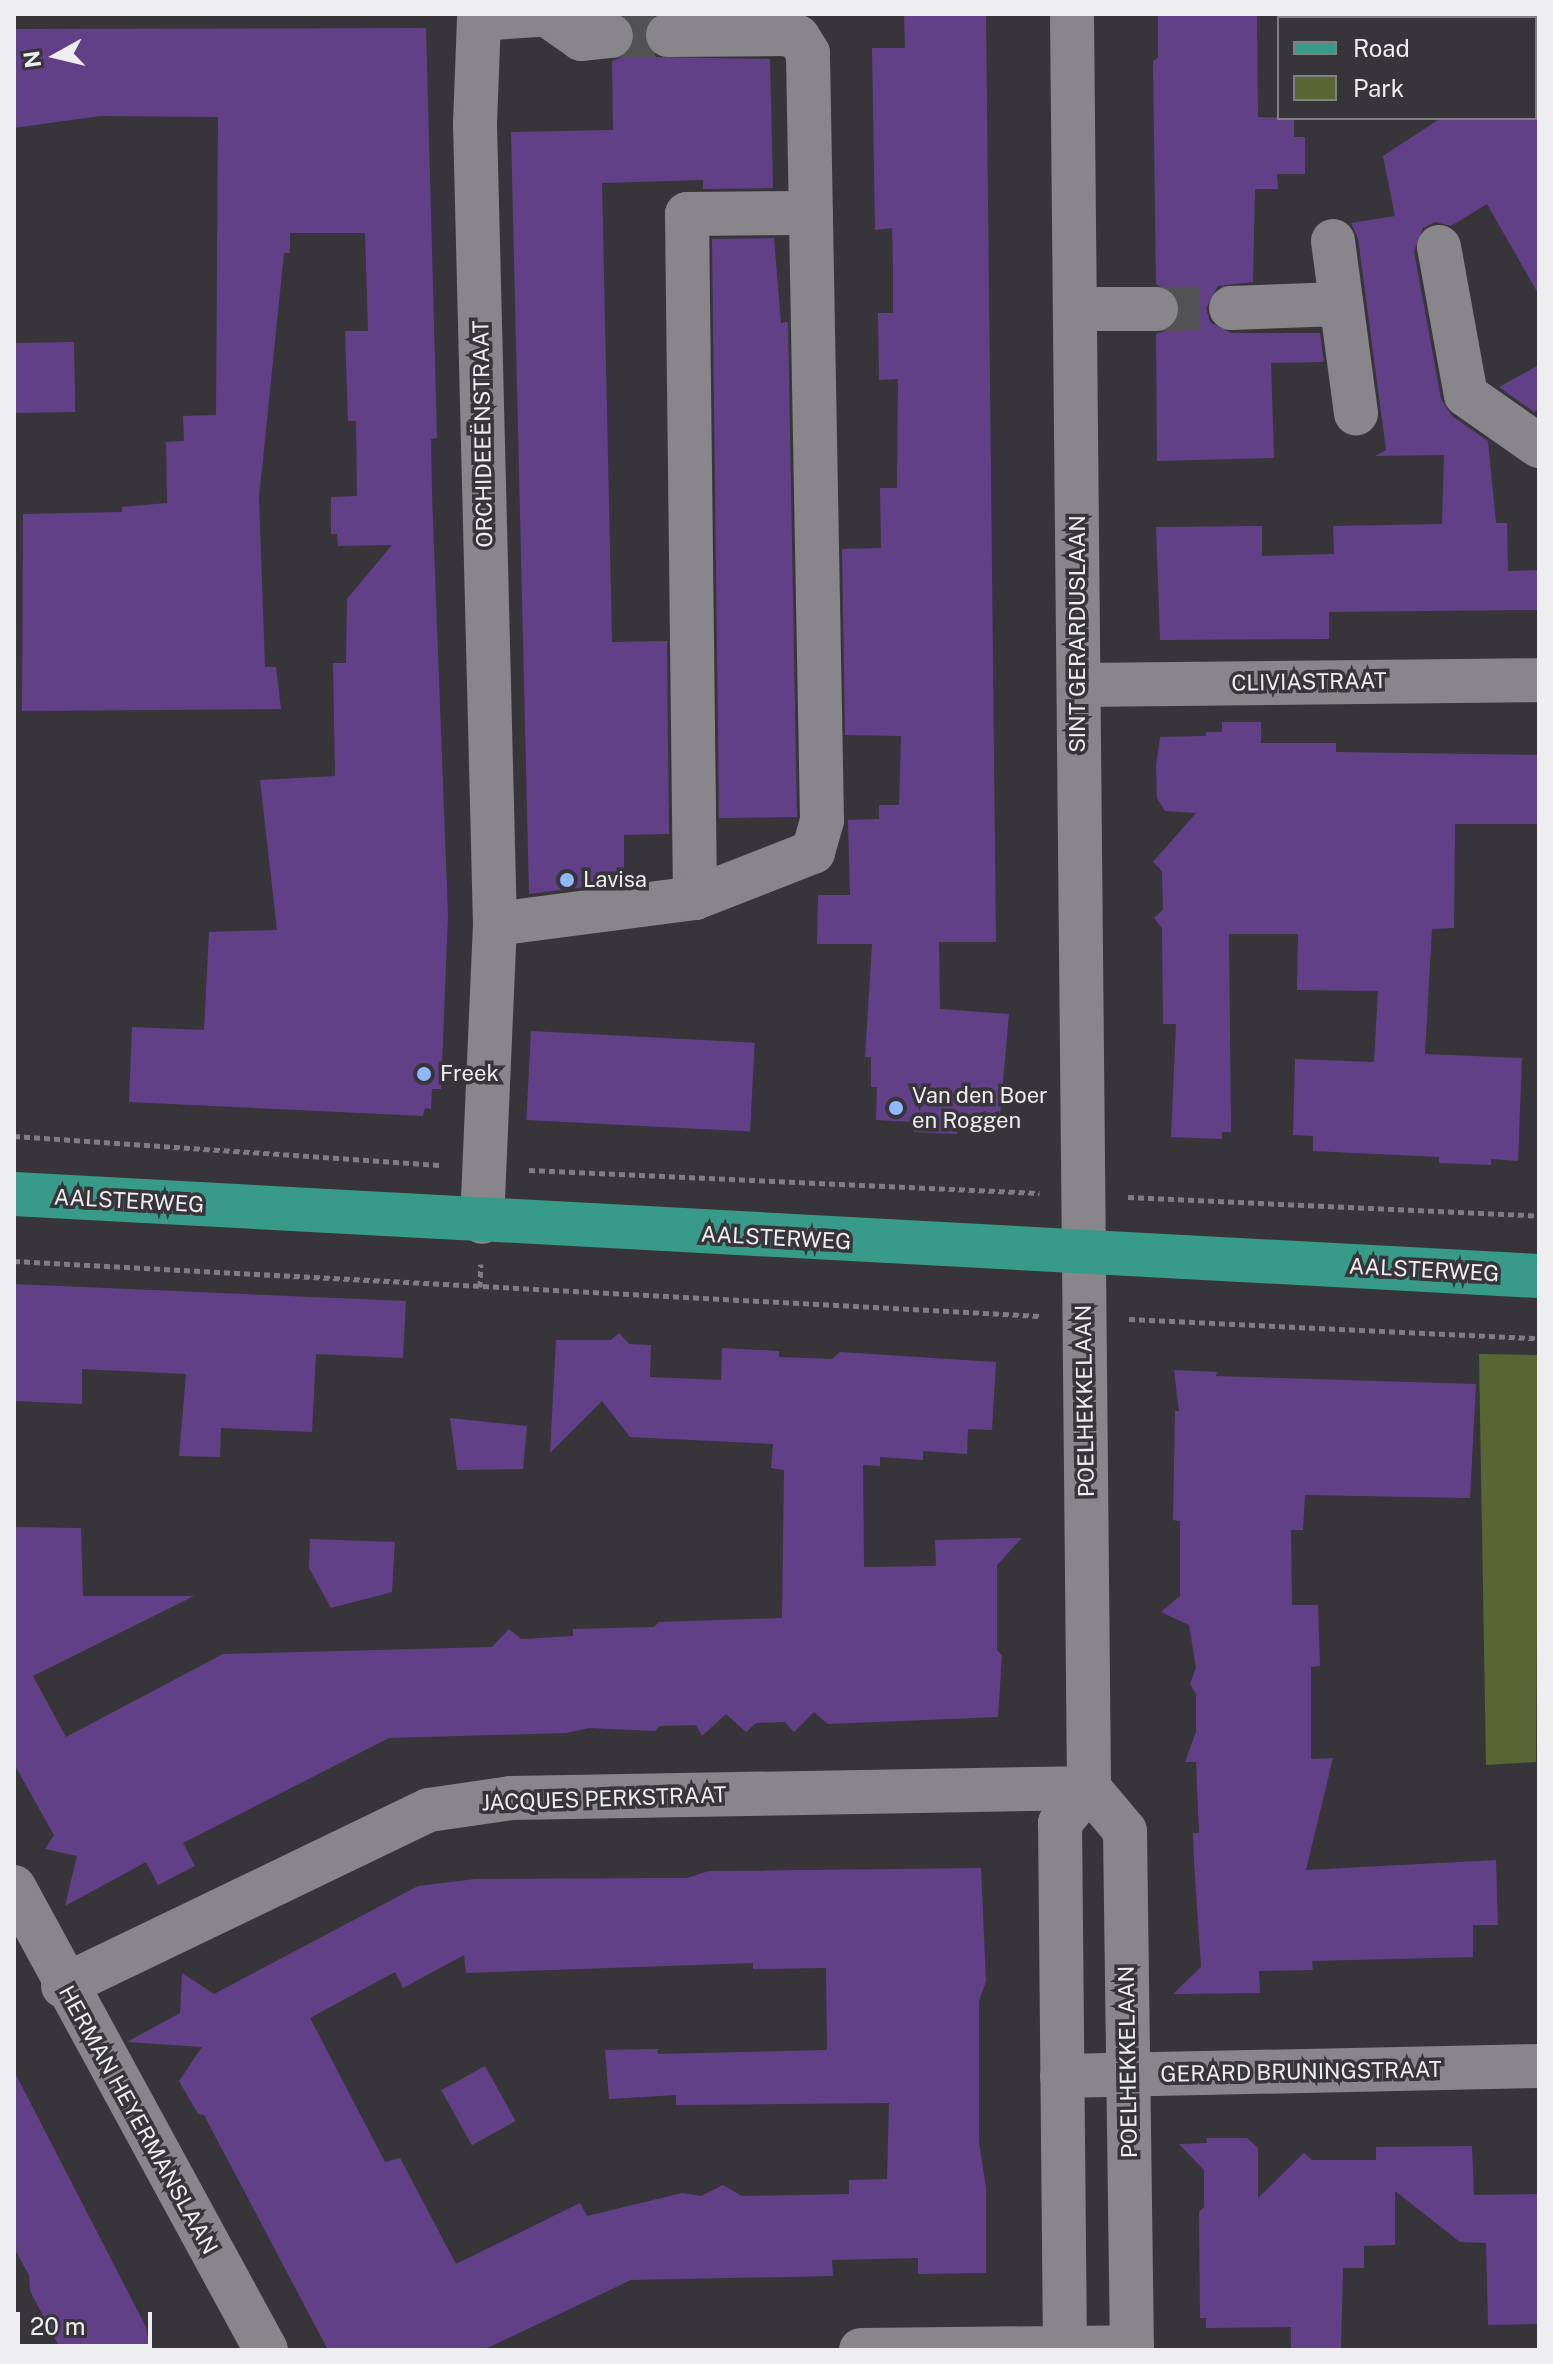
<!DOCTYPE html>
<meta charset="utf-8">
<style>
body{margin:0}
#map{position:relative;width:1553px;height:2364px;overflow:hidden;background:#373539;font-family:"Public Sans",sans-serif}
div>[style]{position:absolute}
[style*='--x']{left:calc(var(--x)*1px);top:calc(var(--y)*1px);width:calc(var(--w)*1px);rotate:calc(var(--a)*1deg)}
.green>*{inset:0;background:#586634}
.building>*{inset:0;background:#624088;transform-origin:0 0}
.minor-tunnel>*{height:44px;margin-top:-22px;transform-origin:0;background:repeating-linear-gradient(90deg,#525154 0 44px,transparent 0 66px)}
.path>*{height:5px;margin-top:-2.5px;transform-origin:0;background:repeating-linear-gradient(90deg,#7f7d81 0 6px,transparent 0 10px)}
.minor>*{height:44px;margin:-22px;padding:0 22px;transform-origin:22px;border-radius:22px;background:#88868a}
.major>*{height:44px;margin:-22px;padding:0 22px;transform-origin:22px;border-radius:22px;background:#389b89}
.dots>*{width:22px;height:22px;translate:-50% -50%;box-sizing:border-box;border:4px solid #373539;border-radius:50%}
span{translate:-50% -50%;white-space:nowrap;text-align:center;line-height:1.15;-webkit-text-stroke:7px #373539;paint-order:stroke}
.street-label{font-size:22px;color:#eeedf0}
.poi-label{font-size:22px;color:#eeedf0}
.left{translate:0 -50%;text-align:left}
.frame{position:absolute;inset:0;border:16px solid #eeedf0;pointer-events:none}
.legend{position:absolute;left:1277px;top:16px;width:260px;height:104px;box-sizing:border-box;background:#373539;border:2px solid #807f82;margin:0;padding:10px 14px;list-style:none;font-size:24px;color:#eeedf0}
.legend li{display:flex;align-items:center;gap:16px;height:40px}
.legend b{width:40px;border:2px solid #807f82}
.north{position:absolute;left:16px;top:16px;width:80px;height:80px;-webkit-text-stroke:6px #373539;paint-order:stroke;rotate:262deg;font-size:22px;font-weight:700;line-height:32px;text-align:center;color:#eeedf0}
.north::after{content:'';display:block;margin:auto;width:28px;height:36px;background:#eeedf0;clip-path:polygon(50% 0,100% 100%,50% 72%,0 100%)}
.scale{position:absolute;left:16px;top:2312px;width:136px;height:36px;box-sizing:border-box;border:4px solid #eeedf0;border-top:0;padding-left:10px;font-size:24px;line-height:28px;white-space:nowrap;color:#eeedf0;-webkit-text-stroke:6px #373539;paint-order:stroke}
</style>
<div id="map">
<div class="green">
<div style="clip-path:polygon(1479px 1354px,1539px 1355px,1536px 1762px,1486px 1765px)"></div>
</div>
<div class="building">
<div style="clip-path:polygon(622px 14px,655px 14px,643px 36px,656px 57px,770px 59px,773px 188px,703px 189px,703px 180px,602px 183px,612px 642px,667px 641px,669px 834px,624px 835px,624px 882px,529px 894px,511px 132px,613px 130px,612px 61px,626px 56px,636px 34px)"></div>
<div style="clip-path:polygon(904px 14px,986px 14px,996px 942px,939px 942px,940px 1009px,1009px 1014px,999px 1127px,958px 1125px,957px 1134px,914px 1132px,914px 1122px,876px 1120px,877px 1087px,871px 1087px,871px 1057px,865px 1057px,872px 944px,817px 944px,818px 895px,850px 895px,848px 820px,879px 819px,879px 805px,899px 805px,901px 736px,845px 735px,842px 549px,881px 548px,880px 488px,897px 488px,898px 379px,879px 380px,878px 313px,893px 313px,893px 267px,892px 228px,875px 230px,872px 48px,905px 48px)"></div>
<div style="clip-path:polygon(1158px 14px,1257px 14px,1258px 117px,1294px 118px,1294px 137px,1305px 137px,1305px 174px,1277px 174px,1278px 189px,1255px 189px,1253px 282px,1218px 286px,1206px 308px,1210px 322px,1231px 333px,1320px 333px,1324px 362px,1271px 363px,1274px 458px,1157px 461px,1156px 334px,1169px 330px,1181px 310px,1177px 296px,1156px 284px,1153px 61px,1158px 58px)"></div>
<div style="clip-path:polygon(426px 28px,437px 438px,431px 439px,432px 495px,448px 916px,441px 1089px,432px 1089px,431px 1109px,425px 1108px,423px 1116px,129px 1102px,132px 1027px,204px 1030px,209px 932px,277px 930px,260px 780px,335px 776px,333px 663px,346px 663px,347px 599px,392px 545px,338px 546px,337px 534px,331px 534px,331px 497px,357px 496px,356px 421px,348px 421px,345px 331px,368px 331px,365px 233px,290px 233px,290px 253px,284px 253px,259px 498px,265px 667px,276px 667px,281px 709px,22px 711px,23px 514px,122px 512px,122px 507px,167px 503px,166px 442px,184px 441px,183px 416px,216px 415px,218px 117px,100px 116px,14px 128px,14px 29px)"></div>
<div style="clip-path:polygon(1441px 118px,1539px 118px,1539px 295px,1487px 204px,1451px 226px,1435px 222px,1423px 228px,1414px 251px,1441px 399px,1452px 416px,1488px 441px,1496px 523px,1507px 523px,1508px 571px,1539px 570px,1539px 610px,1329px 612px,1329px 639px,1160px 640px,1156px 527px,1262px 526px,1262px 556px,1334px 554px,1333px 526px,1442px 524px,1444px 455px,1375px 456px,1386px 450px,1358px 238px,1351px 223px,1395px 216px,1383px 156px)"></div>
<div style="clip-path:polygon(774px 238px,781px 323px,788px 322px,797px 817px,719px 818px,712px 239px)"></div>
<div style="left:74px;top:342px;width:70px;height:60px;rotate:89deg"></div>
<div style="clip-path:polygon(1539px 365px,1539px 409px,1534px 412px,1499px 387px)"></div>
<div style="clip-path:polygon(1222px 722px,1261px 722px,1261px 743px,1336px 743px,1336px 752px,1539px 755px,1539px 824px,1455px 824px,1454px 928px,1432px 929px,1425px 1054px,1522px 1058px,1518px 1161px,1491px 1159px,1491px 1165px,1439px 1163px,1439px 1157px,1313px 1151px,1313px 1136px,1293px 1135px,1295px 1059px,1374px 1062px,1378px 991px,1297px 990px,1298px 934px,1229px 934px,1231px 1132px,1222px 1132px,1222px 1139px,1171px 1137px,1176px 1024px,1163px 1024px,1162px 928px,1154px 918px,1163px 910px,1162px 871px,1153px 862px,1196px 813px,1165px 811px,1157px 798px,1156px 766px,1160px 737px,1206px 736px,1206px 732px,1222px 732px)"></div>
<div style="left:531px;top:1031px;width:224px;height:89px;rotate:3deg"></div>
<div style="clip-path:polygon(14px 1284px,406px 1301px,403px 1358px,316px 1354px,312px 1432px,221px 1428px,220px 1457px,179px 1456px,186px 1374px,82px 1369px,82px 1404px,14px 1401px)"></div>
<div style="clip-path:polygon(619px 1333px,629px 1344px,651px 1345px,650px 1377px,721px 1380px,722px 1348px,779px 1351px,779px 1357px,832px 1359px,840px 1352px,996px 1362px,992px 1430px,968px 1429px,967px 1454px,923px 1451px,923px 1460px,880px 1457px,880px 1466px,863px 1465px,864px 1567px,936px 1566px,935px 1540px,1022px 1538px,997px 1565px,997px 1650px,1002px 1655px,998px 1717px,828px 1724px,814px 1712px,794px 1732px,785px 1722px,756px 1723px,746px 1732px,726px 1714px,702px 1736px,696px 1725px,660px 1726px,655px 1731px,589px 1728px,566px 1733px,389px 1738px,183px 1843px,195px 1866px,158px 1885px,146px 1862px,65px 1906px,77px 1856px,45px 1849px,54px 1835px,14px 1764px,14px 1527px,81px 1528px,83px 1596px,194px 1596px,33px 1676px,66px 1737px,223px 1654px,492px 1647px,509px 1629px,521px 1639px,573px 1636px,573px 1629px,654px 1627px,659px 1622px,782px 1618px,784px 1470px,771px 1468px,773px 1444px,630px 1437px,602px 1401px,550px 1453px,556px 1340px,611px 1340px)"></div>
<div style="clip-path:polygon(1174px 1370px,1217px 1372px,1216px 1376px,1476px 1384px,1470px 1498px,1305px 1495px,1303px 1530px,1291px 1530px,1292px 1605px,1318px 1605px,1320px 1666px,1311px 1667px,1311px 1759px,1333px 1758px,1306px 1870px,1496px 1860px,1498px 1925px,1473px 1925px,1473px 1957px,1312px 1961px,1313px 1970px,1259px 1971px,1260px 1993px,1173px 1994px,1201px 1967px,1194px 1861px,1193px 1833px,1199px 1833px,1196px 1762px,1185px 1762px,1196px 1732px,1196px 1694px,1190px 1684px,1196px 1668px,1189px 1625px,1161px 1612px,1180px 1596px,1180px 1521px,1173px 1520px,1175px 1411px,1179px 1411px)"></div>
<div style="clip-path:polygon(450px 1418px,527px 1426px,523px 1469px,457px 1470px)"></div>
<div style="clip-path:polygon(310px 1539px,395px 1542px,392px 1592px,331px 1608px,309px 1568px)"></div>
<div style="clip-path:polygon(evenodd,981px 1868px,986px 1981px,979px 2001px,979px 2142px,986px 2188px,986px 2273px,918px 2274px,918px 2258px,832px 2260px,833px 2276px,631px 2280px,483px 2350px,328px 2350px,204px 2115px,198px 2114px,179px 2081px,202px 2047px,127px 2042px,180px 2013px,182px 1973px,214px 1994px,418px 1886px,475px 1879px,687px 1878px,709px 1871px,981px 1868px,464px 1955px,466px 1973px,753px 1963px,753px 1969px,826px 1968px,827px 2050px,658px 2054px,658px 2049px,605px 2050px,609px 2099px,676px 2095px,676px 2105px,889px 2103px,887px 2179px,849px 2180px,849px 2194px,742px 2196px,723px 2185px,701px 2196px,682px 2193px,587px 2216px,580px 2203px,456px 2264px,400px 2158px,385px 2162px,310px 2018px,395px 1972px,403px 1988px,464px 1955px)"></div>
<div style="left:485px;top:2066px;width:63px;height:50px;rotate:61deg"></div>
<div style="clip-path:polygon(14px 2071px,146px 2327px,150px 2350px,61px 2350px,30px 2291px,29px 2275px,14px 2248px)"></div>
<div style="clip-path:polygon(1206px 2138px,1247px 2138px,1258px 2148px,1258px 2198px,1304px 2153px,1312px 2160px,1376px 2160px,1376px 2147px,1472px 2146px,1474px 2195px,1539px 2194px,1539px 2324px,1488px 2325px,1486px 2243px,1460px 2242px,1395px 2191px,1395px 2245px,1364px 2246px,1364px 2268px,1343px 2268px,1341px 2350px,1291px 2350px,1291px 2327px,1206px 2328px,1206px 2318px,1200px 2318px,1199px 2212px,1204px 2207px,1204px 2170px,1179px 2144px,1207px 2143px)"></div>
</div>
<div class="minor-tunnel">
<div style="--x:611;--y:36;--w:57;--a:-1"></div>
<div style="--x:1156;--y:309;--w:75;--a:-0.8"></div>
</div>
<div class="path">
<div style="--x:14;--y:1136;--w:426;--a:3.9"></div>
<div style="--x:529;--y:1170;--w:511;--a:2.58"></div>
<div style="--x:1128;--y:1197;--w:411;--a:2.6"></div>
<div style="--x:14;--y:1261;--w:1027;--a:3.07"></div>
<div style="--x:480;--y:1287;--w:23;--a:-88"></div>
<div style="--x:1129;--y:1319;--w:410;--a:2.7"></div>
</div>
<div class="minor">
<div style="--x:1072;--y:14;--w:1774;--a:89.45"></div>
<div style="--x:1089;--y:1788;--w:56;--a:50.1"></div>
<div style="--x:1125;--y:1831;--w:519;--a:89.23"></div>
<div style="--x:550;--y:17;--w:38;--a:35"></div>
<div style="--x:581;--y:39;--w:30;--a:-6"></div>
<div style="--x:479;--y:19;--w:105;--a:92.2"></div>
<div style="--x:475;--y:124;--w:800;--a:88.57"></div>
<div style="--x:495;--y:924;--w:298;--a:92.5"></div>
<div style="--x:479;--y:19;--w:72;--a:-4"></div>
<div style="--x:1333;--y:241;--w:174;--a:82.4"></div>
<div style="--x:1439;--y:247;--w:150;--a:79.7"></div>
<div style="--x:1466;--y:395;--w:89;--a:34.9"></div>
<div style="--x:1231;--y:308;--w:109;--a:-2.1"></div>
<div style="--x:1076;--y:309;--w:80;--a:0"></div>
<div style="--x:1079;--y:685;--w:460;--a:-0.6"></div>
<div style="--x:695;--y:898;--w:684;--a:-90.67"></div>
<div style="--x:687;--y:214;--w:124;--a:-0.5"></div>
<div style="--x:495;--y:924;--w:202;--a:-7.4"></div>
<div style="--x:695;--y:898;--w:127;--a:-21.3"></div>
<div style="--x:813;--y:852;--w:33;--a:-74"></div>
<div style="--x:822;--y:820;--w:767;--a:-91.05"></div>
<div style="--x:808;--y:53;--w:19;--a:-122"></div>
<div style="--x:798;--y:37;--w:16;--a:-169"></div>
<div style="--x:782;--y:34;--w:114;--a:179.5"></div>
<div style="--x:14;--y:1887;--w:527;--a:61.44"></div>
<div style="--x:63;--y:1986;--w:406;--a:-25.7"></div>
<div style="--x:429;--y:1810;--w:83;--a:-8.3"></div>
<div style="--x:511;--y:1798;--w:578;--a:-0.99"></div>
<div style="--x:1062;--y:2076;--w:477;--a:-1.2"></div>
<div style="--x:861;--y:2350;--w:271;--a:-0.6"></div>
<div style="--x:1065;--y:2350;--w:527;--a:-90.54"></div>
<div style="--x:1060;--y:1823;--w:45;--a:-50.4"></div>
</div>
<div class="major">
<div style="--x:14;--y:1194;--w:1527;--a:3.08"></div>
</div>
<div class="dots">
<div style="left:567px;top:880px;background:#8fb8fd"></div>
<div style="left:424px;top:1074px;background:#8fb8fd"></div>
<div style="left:896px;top:1108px;background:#8fb8fd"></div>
</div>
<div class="street-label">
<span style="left:483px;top:434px;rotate:-91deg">ORCHIDEEËNSTRAAT</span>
<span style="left:1078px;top:634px;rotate:-90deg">SINT GERARDUSLAAN</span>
<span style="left:1309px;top:682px;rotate:-1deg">CLIVIASTRAAT</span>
<span style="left:129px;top:1201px;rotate:3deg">AALSTERWEG</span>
<span style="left:776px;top:1238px;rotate:3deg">AALSTERWEG</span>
<span style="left:1424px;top:1270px;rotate:3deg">AALSTERWEG</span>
<span style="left:1085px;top:1401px;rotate:-91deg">POELHEKKELAAN</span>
<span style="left:604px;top:1799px;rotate:-2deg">JACQUES PERKSTRAAT</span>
<span style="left:1128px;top:2062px;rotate:-91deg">POELHEKKELAAN</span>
<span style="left:1301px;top:2072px;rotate:-1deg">GERARD BRUNINGSTRAAT</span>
<span style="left:138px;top:2120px;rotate:61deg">HERMAN HEYERMANSLAAN</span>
</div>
<div class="poi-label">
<span class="left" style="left:583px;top:880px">Lavisa</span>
<span class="left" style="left:440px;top:1074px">Freek</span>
<span class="left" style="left:912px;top:1108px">Van den Boer<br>en Roggen</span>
</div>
<div class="frame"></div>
<ul class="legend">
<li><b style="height:10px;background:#389b89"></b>Road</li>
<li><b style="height:22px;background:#586634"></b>Park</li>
</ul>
<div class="north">N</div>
<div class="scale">20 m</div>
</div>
